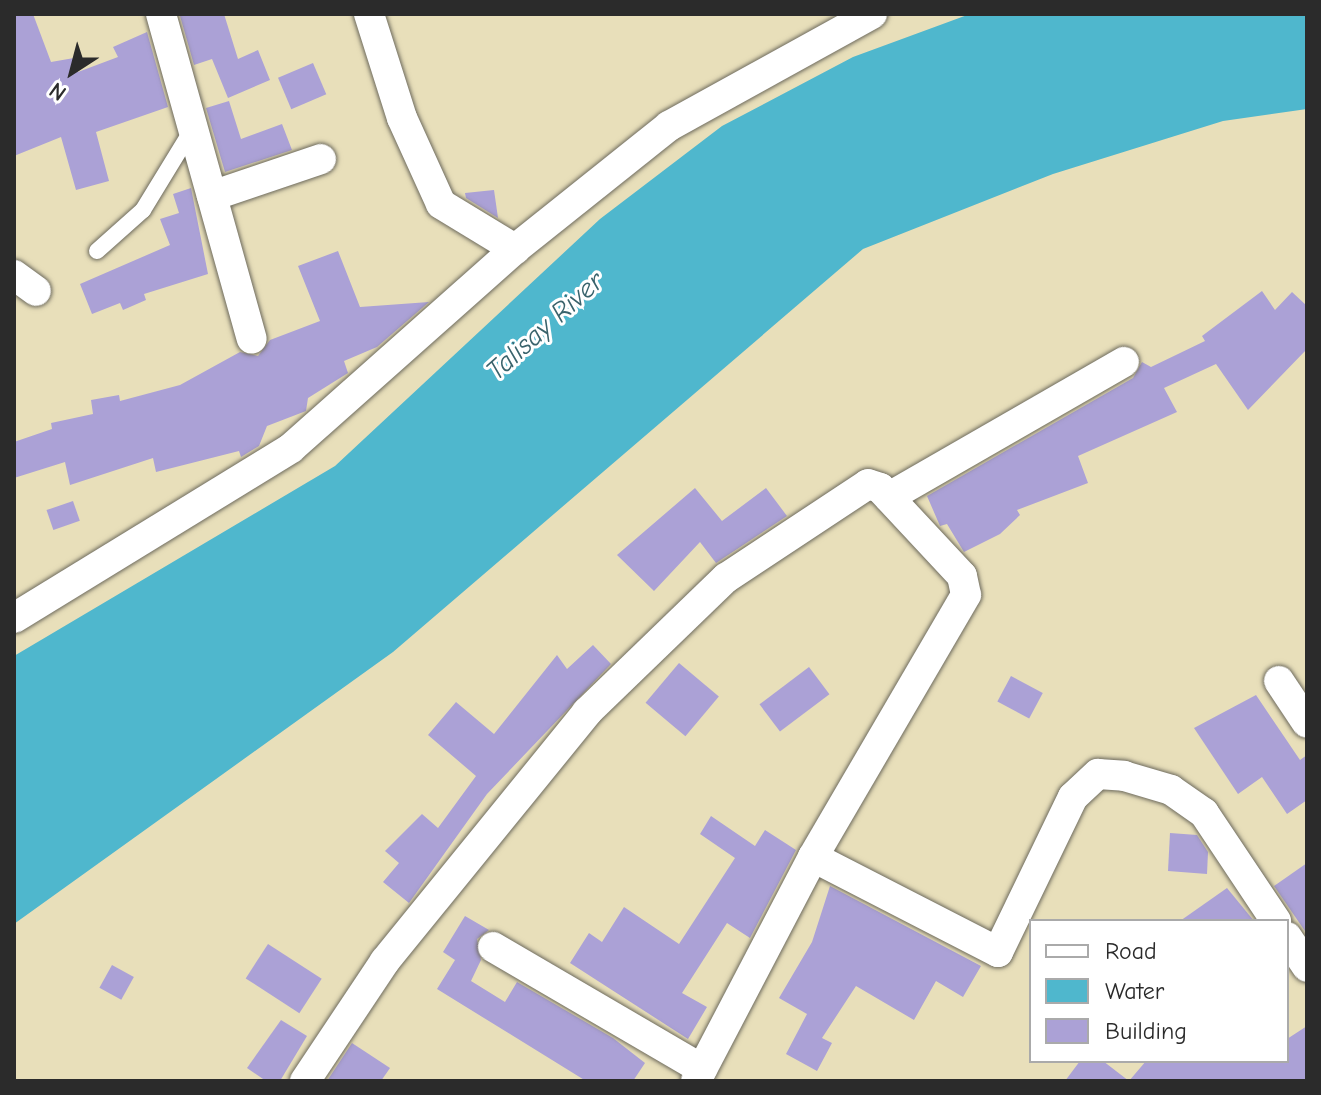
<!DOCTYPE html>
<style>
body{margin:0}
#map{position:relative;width:1321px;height:1095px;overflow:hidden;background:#e8dfba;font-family:"Comic Neue",sans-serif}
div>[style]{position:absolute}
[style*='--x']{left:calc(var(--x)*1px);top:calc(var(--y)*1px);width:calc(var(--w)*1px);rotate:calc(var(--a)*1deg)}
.water>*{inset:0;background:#4fb7cd}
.building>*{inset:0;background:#aba1d6;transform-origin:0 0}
.roads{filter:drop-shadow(0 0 2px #6d6a5d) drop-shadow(0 0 2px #6d6a5d)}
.lane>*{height:16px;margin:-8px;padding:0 8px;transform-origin:8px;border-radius:8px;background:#fff}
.street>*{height:30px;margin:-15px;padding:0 15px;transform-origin:15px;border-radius:15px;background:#fff}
span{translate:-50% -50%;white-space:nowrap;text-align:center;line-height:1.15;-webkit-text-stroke:6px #fff;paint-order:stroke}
.water-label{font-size:28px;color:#39636c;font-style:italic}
.frame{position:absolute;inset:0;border:16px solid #2b2b2b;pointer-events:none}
.legend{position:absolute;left:1029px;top:919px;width:260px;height:144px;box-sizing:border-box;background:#fff;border:2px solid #aaa;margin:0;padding:10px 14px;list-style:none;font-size:24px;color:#2b2b2b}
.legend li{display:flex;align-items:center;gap:16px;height:40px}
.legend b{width:40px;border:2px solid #aaa}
.north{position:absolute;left:32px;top:32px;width:80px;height:80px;-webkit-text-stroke:6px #fff;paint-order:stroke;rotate:216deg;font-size:22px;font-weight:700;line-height:32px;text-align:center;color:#2b2b2b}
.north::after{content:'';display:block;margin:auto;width:28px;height:36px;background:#2b2b2b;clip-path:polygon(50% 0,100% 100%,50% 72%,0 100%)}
</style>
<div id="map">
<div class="water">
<div style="clip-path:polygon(970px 14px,1307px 14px,1307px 109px,1223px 121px,1053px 174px,863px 249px,393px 652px,14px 924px,14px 656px,335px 466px,600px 219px,722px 126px,853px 57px)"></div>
</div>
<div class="building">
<div style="clip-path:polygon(14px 14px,33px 14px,51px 62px,74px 58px,78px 72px,118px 57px,113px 47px,147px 32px,168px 107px,96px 132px,109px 181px,76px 190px,61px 137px,14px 156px)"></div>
<div style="clip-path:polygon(224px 14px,238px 59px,258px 50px,270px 80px,228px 98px,212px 59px,194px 65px,180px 16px)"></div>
<div style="left:313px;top:63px;width:34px;height:38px;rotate:67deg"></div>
<div style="clip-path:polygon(229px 101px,241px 139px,282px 124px,292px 150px,225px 172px,206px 108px)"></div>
<div style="clip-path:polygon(191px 188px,208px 274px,144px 294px,146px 300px,123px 310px,120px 303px,92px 314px,80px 284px,170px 245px,160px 219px,179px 213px,173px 194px)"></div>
<div style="clip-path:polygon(494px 190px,498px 218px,466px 198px,465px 193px)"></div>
<div style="clip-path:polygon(338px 251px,360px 307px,429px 302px,377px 347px,344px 361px,348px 373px,308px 398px,306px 411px,267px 426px,259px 446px,241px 457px,239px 451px,156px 472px,153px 458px,70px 485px,65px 462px,14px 478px,14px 442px,52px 429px,51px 423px,93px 414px,91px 400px,119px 395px,120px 401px,180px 385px,240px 352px,258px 356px,270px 340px,320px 321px,298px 266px)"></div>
<div style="clip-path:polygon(1262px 291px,1275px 310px,1292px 292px,1307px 306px,1307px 349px,1248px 410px,1216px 364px,1164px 388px,1177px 412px,1078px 456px,1088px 483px,1017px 510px,1020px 515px,1000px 534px,964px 552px,947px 524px,940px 526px,927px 496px,1133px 378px,1142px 362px,1151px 367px,1205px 341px,1202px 336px)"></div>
<div style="clip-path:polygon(695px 488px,722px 521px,766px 488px,787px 516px,716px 563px,700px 542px,654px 591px,617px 555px)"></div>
<div style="left:73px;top:501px;width:21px;height:28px;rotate:71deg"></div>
<div style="clip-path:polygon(593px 645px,611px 664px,487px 794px,409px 903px,383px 882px,399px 863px,385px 851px,422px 814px,438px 828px,476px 776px,428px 735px,456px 702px,494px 734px,557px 655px,567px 669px)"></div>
<div style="left:679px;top:663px;width:52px;height:52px;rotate:40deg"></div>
<div style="left:809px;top:667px;width:34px;height:62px;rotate:53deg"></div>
<div style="left:1011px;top:676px;width:36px;height:29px;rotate:28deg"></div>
<div style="clip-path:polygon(1256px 695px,1300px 760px,1307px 755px,1307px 800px,1287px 814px,1262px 777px,1238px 794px,1194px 728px)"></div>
<div style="clip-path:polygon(711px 816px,755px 846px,765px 830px,796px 850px,750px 938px,727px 923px,682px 993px,707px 1007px,688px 1039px,570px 963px,589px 933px,602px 942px,624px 907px,679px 944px,735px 858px,700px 834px)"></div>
<div style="clip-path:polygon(1170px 833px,1197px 835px,1208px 852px,1207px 874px,1168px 871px)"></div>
<div style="clip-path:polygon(1307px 863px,1307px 934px,1274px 886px)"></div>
<div style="clip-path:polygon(830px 886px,981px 966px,963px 997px,936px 981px,914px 1020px,856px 986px,822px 1038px,832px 1043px,817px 1071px,786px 1054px,807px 1014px,779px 998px,812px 942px)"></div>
<div style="clip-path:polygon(1227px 888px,1254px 921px,1180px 921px)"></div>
<div style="clip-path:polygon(465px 916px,489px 930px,477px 939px,481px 960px,471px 981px,505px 1002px,517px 982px,613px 1038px,645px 1063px,633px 1081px,586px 1081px,437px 989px,455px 960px,443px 952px)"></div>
<div style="left:268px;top:944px;width:64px;height:41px;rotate:33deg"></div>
<div style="left:112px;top:965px;width:25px;height:26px;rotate:29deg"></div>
<div style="clip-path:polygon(281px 1020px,307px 1036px,280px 1081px,266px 1081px,247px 1068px)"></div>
<div style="clip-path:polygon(1307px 1026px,1307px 1081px,1065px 1081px,1080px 1061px,1103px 1061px,1129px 1081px,1146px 1061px,1287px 1061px,1287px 1039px)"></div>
<div style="clip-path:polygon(352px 1043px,390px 1068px,381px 1081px,327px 1081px)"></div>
</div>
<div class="roads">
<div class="lane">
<div style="--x:97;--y:251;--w:62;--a:-41.7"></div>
<div style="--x:143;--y:210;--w:96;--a:-58.6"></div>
</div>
<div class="street">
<div style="--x:161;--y:14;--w:337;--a:74.4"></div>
<div style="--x:369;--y:14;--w:109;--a:72.4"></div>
<div style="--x:402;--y:118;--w:94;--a:65.6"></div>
<div style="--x:441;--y:204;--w:87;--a:31.3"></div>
<div style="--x:212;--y:196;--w:115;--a:-18.7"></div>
<div style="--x:14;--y:275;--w:27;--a:36"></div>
<div style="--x:889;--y:497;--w:271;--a:-29.9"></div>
<div style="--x:14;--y:618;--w:325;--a:-31.5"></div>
<div style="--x:291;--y:448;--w:300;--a:-41.6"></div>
<div style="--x:515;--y:249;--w:197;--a:-38.6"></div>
<div style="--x:669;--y:126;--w:232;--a:-28.9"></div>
<div style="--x:1279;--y:681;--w:50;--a:56.3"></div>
<div style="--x:813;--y:857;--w:208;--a:27.2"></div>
<div style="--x:998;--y:952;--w:172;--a:-64.2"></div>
<div style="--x:1073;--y:797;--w:34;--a:-43"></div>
<div style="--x:1098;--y:774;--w:26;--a:4"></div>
<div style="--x:1124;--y:776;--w:49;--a:16.6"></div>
<div style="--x:1171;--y:790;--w:40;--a:34.9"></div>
<div style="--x:1204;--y:813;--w:130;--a:56.3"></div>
<div style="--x:1287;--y:937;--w:36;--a:56"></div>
<div style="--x:493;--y:947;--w:242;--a:30.3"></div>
<div style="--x:305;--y:1081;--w:144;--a:-56.3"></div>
<div style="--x:385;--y:961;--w:321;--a:-50.9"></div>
<div style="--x:587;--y:712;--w:193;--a:-44"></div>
<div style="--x:726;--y:578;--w:170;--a:-33.5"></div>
<div style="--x:868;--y:484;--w:13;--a:18"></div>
<div style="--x:880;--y:488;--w:120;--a:47"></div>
<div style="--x:962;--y:576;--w:19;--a:78"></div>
<div style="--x:966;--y:595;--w:303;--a:120.3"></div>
<div style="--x:813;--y:857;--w:253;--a:117.6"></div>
</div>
</div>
<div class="water-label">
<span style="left:545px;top:326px;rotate:-42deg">Talisay River</span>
</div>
<div class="frame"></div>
<ul class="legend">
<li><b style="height:10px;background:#fff"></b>Road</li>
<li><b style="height:22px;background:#4fb7cd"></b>Water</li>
<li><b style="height:22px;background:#aba1d6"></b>Building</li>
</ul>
<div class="north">N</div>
</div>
